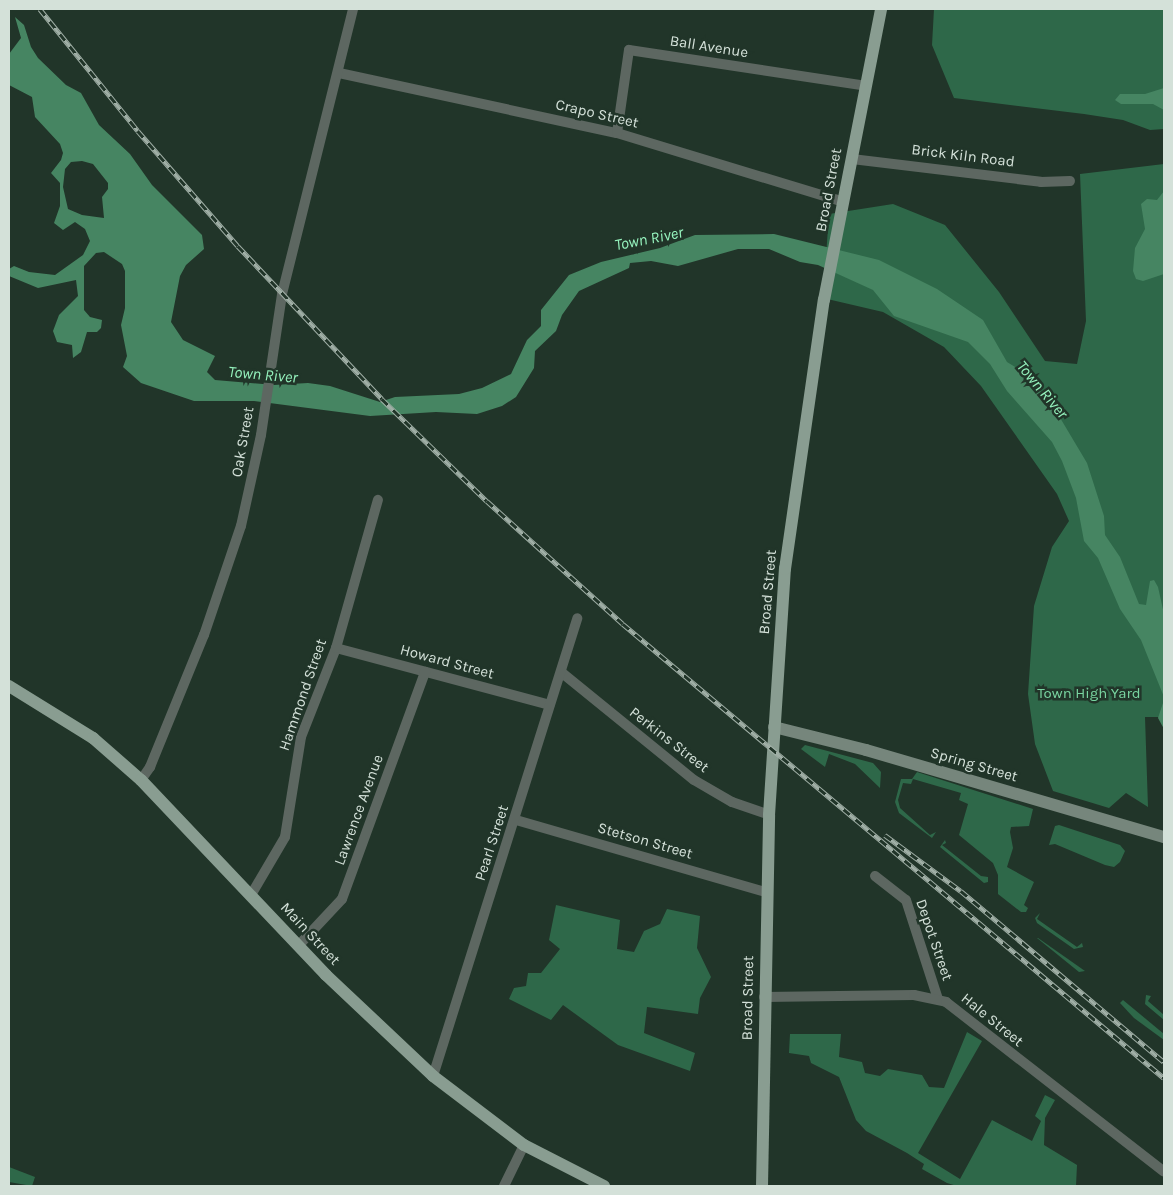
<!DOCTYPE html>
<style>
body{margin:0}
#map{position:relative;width:1173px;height:1195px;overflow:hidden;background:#213529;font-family:Karla,sans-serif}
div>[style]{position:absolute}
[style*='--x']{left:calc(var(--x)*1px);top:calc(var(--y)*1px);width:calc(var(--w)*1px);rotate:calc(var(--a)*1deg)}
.green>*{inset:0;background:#2e6849}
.water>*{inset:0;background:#468562}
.street>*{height:10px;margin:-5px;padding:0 5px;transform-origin:5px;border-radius:5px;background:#5d6761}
.secondary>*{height:12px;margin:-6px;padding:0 6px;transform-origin:6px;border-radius:6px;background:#76867c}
.primary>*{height:12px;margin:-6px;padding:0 6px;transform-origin:6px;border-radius:6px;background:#899d91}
.rail>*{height:4.5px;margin-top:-2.25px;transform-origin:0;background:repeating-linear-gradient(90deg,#213529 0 8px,#a0afa6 0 16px);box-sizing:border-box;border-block:1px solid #a0afa6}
span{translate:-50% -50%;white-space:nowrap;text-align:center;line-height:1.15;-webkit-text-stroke:5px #213529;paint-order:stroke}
.street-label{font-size:15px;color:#d4e1d9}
.park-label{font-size:15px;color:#79d5a1}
.water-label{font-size:16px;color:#95f2bd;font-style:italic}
.frame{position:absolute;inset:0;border:10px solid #d4e1d9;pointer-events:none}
</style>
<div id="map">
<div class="green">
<div style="clip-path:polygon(934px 9px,1164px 9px,1164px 129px,1150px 130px,1123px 120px,1084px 114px,954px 98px,932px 45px)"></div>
<div style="clip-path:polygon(1164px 164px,1164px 717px,1145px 717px,1148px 807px,1126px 793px,1109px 808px,1053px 791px,1035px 744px,1028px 694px,1034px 606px,1052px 547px,1069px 521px,1057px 494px,981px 386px,944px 347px,883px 312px,823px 298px,829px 214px,893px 204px,945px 225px,999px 292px,1045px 361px,1077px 364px,1086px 321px,1080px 174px)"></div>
<div style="clip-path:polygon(805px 745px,873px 763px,881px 772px,880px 788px,855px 764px,829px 754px,825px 767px,801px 749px)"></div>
<div style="clip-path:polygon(917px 772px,1033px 809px,1029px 826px,1011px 827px,1010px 832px,1013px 848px,1007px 867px,1034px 882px,1024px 905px,1028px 908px,1026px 912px,1021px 912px,998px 894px,998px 875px,993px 863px,959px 835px,968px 804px,959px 800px,961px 793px,913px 779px,911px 784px,903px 783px,898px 800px,900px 808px,930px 835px,936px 832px,932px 838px,899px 813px,895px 802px,901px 779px,912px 779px)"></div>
<div style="clip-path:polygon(1059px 825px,1120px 845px,1125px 851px,1120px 862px,1114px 867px,1105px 865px,1055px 844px,1049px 845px,1055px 826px)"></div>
<div style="clip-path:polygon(945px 840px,946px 843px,942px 845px,981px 876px,988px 877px,988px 882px,984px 883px,940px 847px)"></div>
<div style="clip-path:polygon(556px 905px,620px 920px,617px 949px,634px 952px,644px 931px,660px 924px,667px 909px,700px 916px,697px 948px,711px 977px,700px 998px,698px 1014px,647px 1007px,644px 1033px,695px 1053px,690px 1071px,618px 1045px,563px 1005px,551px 1020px,509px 999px,514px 988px,526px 986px,528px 973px,541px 973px,560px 949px,549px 940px)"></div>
<div style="clip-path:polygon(1040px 913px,1037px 919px,1077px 947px,1082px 943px,1083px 947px,1074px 949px,1037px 923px,1035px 918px)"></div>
<div style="clip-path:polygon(1037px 938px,1038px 938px,1085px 971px,1079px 972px)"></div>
<div style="clip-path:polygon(1146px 995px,1151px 996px,1148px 1001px,1164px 1015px,1164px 1020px,1145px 1004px)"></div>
<div style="clip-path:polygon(1123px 1000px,1164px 1034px,1164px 1040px,1134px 1018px,1120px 1003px)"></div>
<div style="clip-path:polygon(967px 1032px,982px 1041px,918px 1153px,960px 1179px,992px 1120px,1032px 1141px,1041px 1121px,1035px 1116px,1045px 1095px,1055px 1100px,1045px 1118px,1044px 1145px,1077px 1165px,1076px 1186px,957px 1186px,947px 1183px,922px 1169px,924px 1164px,907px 1153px,866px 1131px,856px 1120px,839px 1077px,811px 1063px,809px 1056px,789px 1053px,790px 1034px,841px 1034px,839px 1057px,862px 1062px,865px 1073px,880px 1076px,888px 1069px,922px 1075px,929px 1087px,944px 1088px)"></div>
<div style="clip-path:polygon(9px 1167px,35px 1177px,32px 1186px,9px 1182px)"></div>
</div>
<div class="water">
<div style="clip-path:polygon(evenodd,15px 17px,24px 25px,31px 47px,38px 58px,66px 85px,81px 93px,99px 125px,130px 154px,152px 185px,202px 235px,204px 249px,186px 265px,180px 276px,171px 322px,183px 340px,215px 356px,207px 372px,215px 380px,274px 385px,308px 383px,330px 386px,380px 402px,395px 397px,459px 394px,482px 388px,511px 374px,527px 340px,541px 326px,541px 310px,569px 275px,601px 262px,660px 248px,695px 235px,774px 234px,879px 260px,937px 289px,983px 320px,1007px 362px,1028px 375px,1059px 416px,1087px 463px,1104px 516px,1105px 535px,1120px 557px,1139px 604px,1146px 605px,1150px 581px,1154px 580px,1158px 587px,1164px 614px,1164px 697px,1141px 640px,1120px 609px,1098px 558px,1084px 541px,1076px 498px,1062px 461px,1052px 442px,1007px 391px,990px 364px,968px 342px,894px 316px,873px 290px,818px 265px,800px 262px,769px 249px,738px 249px,678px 266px,651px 261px,630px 263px,629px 268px,579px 291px,562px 315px,556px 331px,535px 351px,534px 368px,516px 397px,502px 406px,477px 414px,436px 412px,370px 416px,254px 401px,194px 401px,141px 383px,123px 367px,127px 356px,121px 325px,125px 308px,125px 271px,122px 264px,104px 252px,96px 253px,84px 266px,84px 310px,90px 317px,102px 320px,101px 328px,97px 332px,87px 332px,81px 352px,73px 358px,72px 345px,57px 342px,53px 331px,59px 315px,78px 296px,76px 280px,38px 288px,9px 276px,9px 269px,14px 266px,29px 272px,55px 275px,83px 255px,90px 241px,85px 229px,75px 222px,63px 230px,54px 223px,60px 206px,60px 183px,51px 173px,61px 160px,63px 153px,60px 144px,35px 117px,32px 97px,9px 85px,9px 54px,21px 38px,15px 17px,82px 161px,93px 164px,108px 183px,108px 189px,102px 197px,104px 218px,82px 215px,68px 209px,63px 187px,65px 169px,71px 162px,82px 161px)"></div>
<div style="clip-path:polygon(1164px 88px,1164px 110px,1153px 104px,1121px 104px,1115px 100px,1120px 94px,1145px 94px)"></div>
<div style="clip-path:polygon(1164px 191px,1164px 274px,1143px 281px,1136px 279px,1133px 271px,1135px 248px,1145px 229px,1141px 204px,1147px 199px,1157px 200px)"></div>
<div style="clip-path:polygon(1164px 700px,1164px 729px,1158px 718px)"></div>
</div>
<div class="street">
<div style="--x:339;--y:73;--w:284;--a:12.2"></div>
<div style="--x:617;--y:133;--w:237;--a:16.9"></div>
<div style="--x:617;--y:133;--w:84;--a:-81.8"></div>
<div style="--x:629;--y:50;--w:240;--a:8.6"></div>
<div style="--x:852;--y:159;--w:190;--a:6.9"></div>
<div style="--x:1041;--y:182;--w:29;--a:-2"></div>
<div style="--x:336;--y:648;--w:221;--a:14.9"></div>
<div style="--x:561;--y:672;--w:171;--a:39.1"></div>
<div style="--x:694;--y:780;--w:44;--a:30.1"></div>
<div style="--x:732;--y:802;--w:39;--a:19"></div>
<div style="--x:141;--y:780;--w:16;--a:-55"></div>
<div style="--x:150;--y:767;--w:143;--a:-67.8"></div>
<div style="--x:204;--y:635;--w:115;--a:-71.3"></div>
<div style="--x:241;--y:526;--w:93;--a:-77.6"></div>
<div style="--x:261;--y:435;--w:143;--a:-81.5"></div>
<div style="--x:282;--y:294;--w:294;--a:-76"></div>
<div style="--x:516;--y:820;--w:260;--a:16.1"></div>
<div style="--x:875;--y:876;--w:39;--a:38"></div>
<div style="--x:906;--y:900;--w:104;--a:72.1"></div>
<div style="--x:251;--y:895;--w:67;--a:-59.6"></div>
<div style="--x:285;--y:837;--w:101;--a:-80.9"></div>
<div style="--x:301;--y:737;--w:96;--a:-68.5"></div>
<div style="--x:336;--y:648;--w:154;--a:-74.2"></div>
<div style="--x:299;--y:945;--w:63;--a:-46.9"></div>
<div style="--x:342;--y:899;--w:242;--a:-69.9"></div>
<div style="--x:764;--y:997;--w:150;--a:-0.8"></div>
<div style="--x:914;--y:995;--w:33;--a:12"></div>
<div style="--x:946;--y:1002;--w:276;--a:37.9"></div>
<div style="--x:433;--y:1076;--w:480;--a:-72.5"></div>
<div style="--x:504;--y:1186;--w:46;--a:-64"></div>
</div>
<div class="secondary">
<div style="--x:774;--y:727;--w:95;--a:14"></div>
<div style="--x:866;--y:750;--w:310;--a:16.3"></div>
</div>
<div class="primary">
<div style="--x:9;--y:686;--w:99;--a:31.8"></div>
<div style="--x:93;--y:738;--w:64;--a:41.2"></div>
<div style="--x:141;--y:780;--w:269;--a:46.5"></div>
<div style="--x:326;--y:975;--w:147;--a:43.3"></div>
<div style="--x:433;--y:1076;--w:114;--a:37.2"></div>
<div style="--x:524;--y:1145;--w:90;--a:27.1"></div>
<div style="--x:762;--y:1186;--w:371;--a:-88.9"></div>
<div style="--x:769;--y:815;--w:247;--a:-86.3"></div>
<div style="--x:785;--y:569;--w:272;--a:-81.8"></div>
<div style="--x:824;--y:300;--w:297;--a:-78.9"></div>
</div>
<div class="rail">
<div style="--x:40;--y:9;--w:156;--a:51.2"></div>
<div style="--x:138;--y:131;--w:152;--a:49"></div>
<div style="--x:238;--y:246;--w:210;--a:46.7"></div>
<div style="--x:382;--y:399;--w:146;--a:44.2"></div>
<div style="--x:487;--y:501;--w:183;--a:42.1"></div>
<div style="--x:623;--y:624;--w:706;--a:40"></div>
<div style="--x:885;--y:835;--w:94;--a:36.4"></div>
<div style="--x:961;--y:891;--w:265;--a:40.1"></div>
</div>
<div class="street-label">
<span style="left:709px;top:47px;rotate:9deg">Ball Avenue</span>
<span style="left:597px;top:114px;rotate:13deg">Crapo Street</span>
<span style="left:963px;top:156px;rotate:7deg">Brick Kiln Road</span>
<span style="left:829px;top:190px;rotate:-79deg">Broad Street</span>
<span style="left:243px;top:442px;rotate:-80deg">Oak Street</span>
<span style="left:768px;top:592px;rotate:-85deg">Broad Street</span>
<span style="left:447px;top:662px;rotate:15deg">Howard Street</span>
<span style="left:303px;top:695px;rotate:-71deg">Hammond Street</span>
<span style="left:669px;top:740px;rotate:38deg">Perkins Street</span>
<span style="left:974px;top:765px;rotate:16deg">Spring Street</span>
<span style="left:359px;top:810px;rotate:-70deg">Lawrence Avenue</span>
<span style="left:645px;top:841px;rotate:16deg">Stetson Street</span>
<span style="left:492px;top:843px;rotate:-72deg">Pearl Street</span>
<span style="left:310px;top:934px;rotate:47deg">Main Street</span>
<span style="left:934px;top:940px;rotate:71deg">Depot Street</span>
<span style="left:748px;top:998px;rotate:-89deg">Broad Street</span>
<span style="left:992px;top:1020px;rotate:39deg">Hale Street</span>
</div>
<div class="park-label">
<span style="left:1089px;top:694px">Town High Yard</span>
</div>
<div class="water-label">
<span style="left:649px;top:239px;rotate:-11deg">Town River</span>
<span style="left:263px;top:375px;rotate:5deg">Town River</span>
<span style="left:1042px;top:390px;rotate:50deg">Town River</span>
</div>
<div class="frame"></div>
</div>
